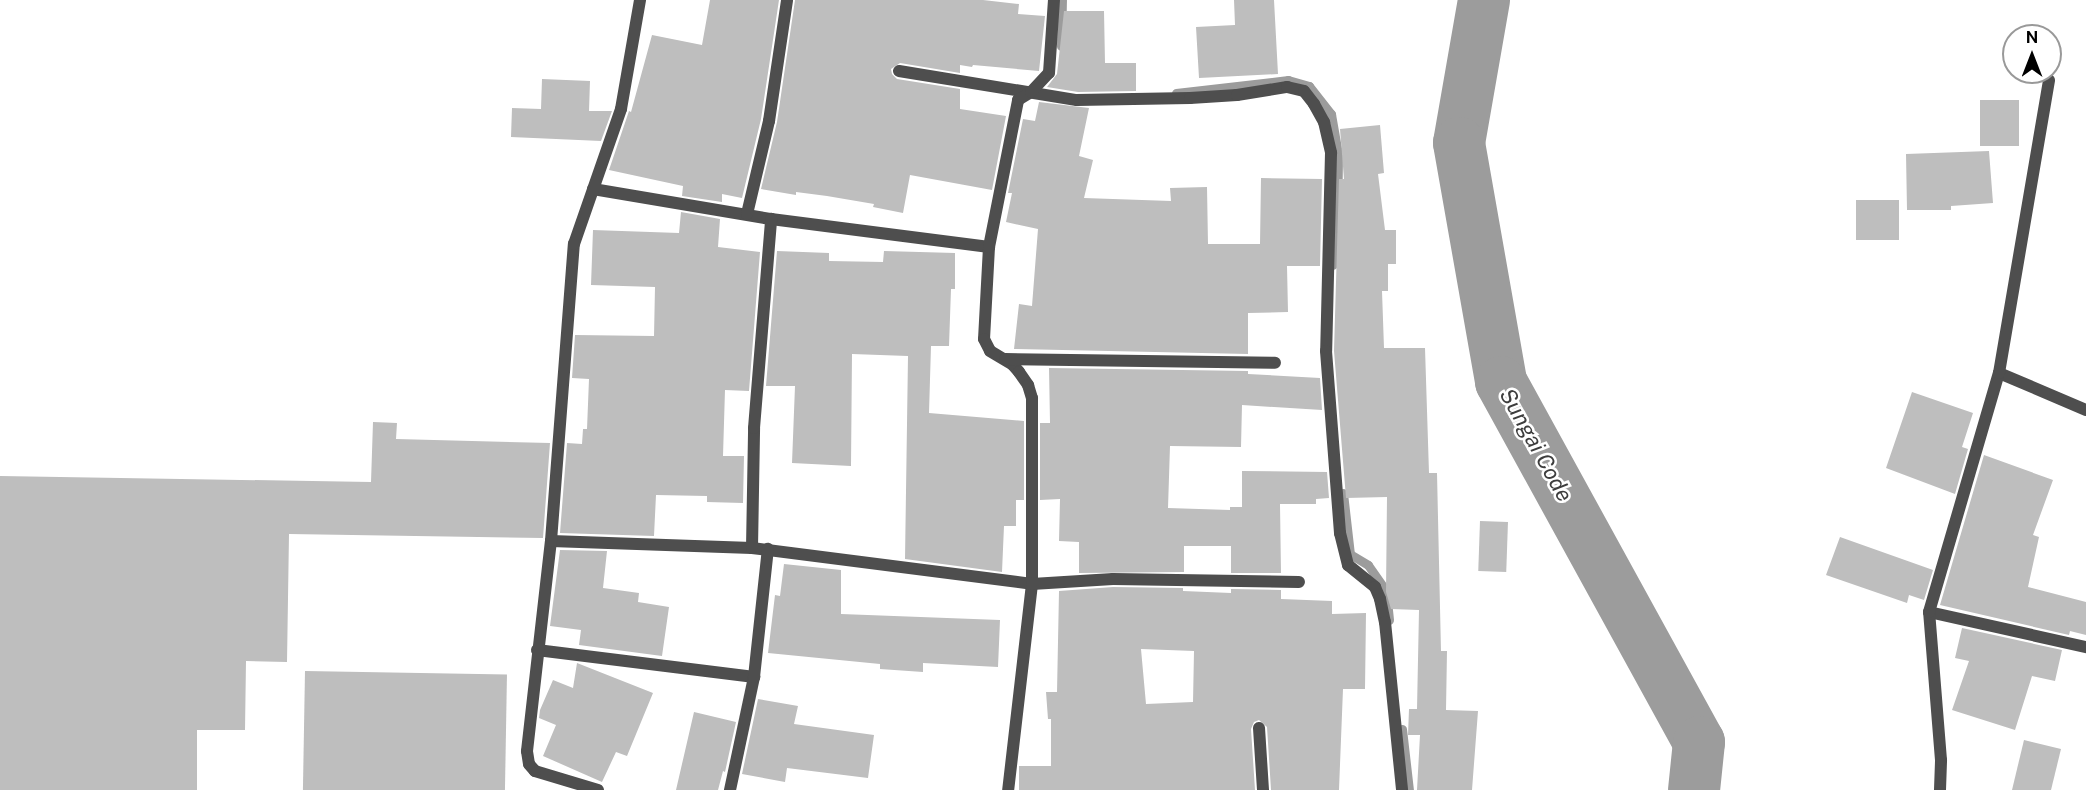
<!DOCTYPE html>
<style>
body{margin:0}
#map{position:relative;width:2086px;height:790px;overflow:hidden;background:#fff;font-family:"Public Sans",sans-serif}
div>[style]{position:absolute}
[style*='--x']{left:calc(var(--x)*1px);top:calc(var(--y)*1px);width:calc(var(--w)*1px);rotate:calc(var(--a)*1deg)}
.stream>*{height:9px;margin:-4.5px;padding:0 4.5px;transform-origin:4.5px;border-radius:4.5px;background:#9c9c9c}
.river>*{height:52px;margin:-26px;padding:0 26px;transform-origin:26px;border-radius:26px;background:#9c9c9c}
.building>*{inset:0;background:#bebebe;transform-origin:0 0}
.minor>*{height:12px;margin:-6px;padding:0 6px;transform-origin:6px;border-radius:6px;background:#4e4e4e}
span{translate:-50% -50%;white-space:nowrap;text-align:center;line-height:1.15;-webkit-text-stroke:5px #fff;paint-order:stroke}
.water-label{font-size:22px;color:#3d3d3d;font-style:italic}
.north{position:absolute;left:2002px;top:24px;width:60px;height:60px;box-sizing:border-box;background:#fff;border:2px solid #999;border-radius:50%;rotate:0deg;font-size:16px;font-weight:700;line-height:24px;text-align:center;color:#000}
.north::after{content:'';display:block;margin:auto;width:21px;height:27px;background:#000;clip-path:polygon(50% 0,100% 100%,50% 72%,0 100%)}
</style>
<div id="map">
<div class="stream">
<div style="--x:1061;--y:46;--w:46;--a:-88.8"></div>
<div style="--x:1176;--y:93;--w:113;--a:-6.6"></div>
<div style="--x:1288;--y:80;--w:22;--a:16"></div>
<div style="--x:1309;--y:86;--w:36;--a:52"></div>
<div style="--x:1331;--y:114;--w:41;--a:80.1"></div>
<div style="--x:1338;--y:154;--w:82;--a:90.7"></div>
<div style="--x:1337;--y:236;--w:29;--a:98"></div>
<div style="--x:1343;--y:493;--w:61;--a:83.5"></div>
<div style="--x:1350;--y:554;--w:21;--a:31"></div>
<div style="--x:1368;--y:565;--w:32;--a:55"></div>
<div style="--x:1386;--y:591;--w:29;--a:84"></div>
<div style="--x:1402;--y:729;--w:61;--a:83.5"></div>
</div>
<div class="river">
<div style="--x:1484;--y:0;--w:145;--a:99.9"></div>
<div style="--x:1459;--y:143;--w:243;--a:80"></div>
<div style="--x:1501;--y:382;--w:411;--a:61.2"></div>
<div style="--x:1699;--y:742;--w:48;--a:95.9"></div>
</div>
<div class="building">
<div style="clip-path:polygon(710px 0,779px 0,761px 119px,742px 198px,722px 194px,722px 202px,682px 196px,683px 186px,609px 170px,629px 111px,631px 112px,652px 35px,702px 45px)"></div>
<div style="clip-path:polygon(795px 0,983px 0,1019px 4px,1018px 14px,1045px 16px,1039px 71px,973px 65px,972px 67px,960px 65px,960px 73px,900px 63px,891px 69px,892px 74px,897px 79px,960px 89px,960px 109px,1006px 116px,992px 190px,910px 175px,903px 213px,873px 207px,874px 204px,827px 196px,796px 192px,796px 195px,761px 189px,777px 122px)"></div>
<div style="clip-path:polygon(1234px 0,1274px 0,1278px 74px,1199px 78px,1196px 27px,1235px 25px)"></div>
<div style="clip-path:polygon(1064px 11px,1104px 11px,1105px 63px,1136px 63px,1136px 91px,1078px 92px,1047px 87px,1057px 74px)"></div>
<div style="clip-path:polygon(542px 79px,590px 81px,589px 111px,612px 111px,601px 141px,511px 137px,512px 108px,541px 109px)"></div>
<div style="left:1980px;top:100px;width:39px;height:46px"></div>
<div style="clip-path:polygon(1039px 102px,1089px 108px,1079px 156px,1093px 160px,1084px 198px,1171px 201px,1170px 188px,1207px 187px,1208px 244px,1260px 244px,1261px 178px,1322px 179px,1320px 266px,1287px 266px,1288px 312px,1248px 313px,1248px 354px,1014px 349px,1019px 304px,1032px 306px,1038px 229px,1006px 222px,1012px 193px,1008px 193px,1023px 119px,1035px 121px)"></div>
<div style="clip-path:polygon(1380px 125px,1384px 173px,1378px 174px,1385px 230px,1396px 230px,1396px 264px,1388px 264px,1388px 291px,1382px 291px,1384px 348px,1425px 348px,1429px 473px,1437px 473px,1441px 651px,1447px 651px,1446px 710px,1478px 711px,1472px 790px,1417px 790px,1420px 735px,1408px 735px,1409px 709px,1417px 709px,1419px 610px,1391px 609px,1386px 592px,1387px 497px,1346px 498px,1334px 351px,1339px 179px,1344px 179px,1340px 129px)"></div>
<div style="clip-path:polygon(1989px 151px,1993px 203px,1951px 206px,1951px 210px,1907px 210px,1906px 154px)"></div>
<div style="left:1856px;top:200px;width:43px;height:40px"></div>
<div style="clip-path:polygon(681px 212px,720px 219px,718px 247px,760px 252px,749px 391px,725px 390px,723px 456px,744px 456px,743px 503px,707px 502px,707px 496px,656px 495px,654px 536px,560px 533px,567px 443px,582px 444px,583px 429px,587px 429px,589px 379px,572px 378px,575px 335px,654px 336px,655px 287px,591px 285px,593px 230px,679px 233px)"></div>
<div style="clip-path:polygon(777px 251px,829px 253px,829px 261px,883px 262px,884px 251px,955px 253px,955px 289px,951px 289px,949px 346px,931px 346px,929px 413px,1024px 421px,1024px 500px,1016px 500px,1016px 526px,1004px 526px,1002px 572px,905px 559px,908px 356px,852px 354px,851px 466px,792px 463px,795px 386px,766px 386px)"></div>
<div style="clip-path:polygon(1049px 368px,1248px 371px,1248px 374px,1320px 378px,1322px 410px,1242px 405px,1241px 447px,1170px 446px,1168px 508px,1230px 510px,1230px 507px,1242px 507px,1242px 471px,1327px 472px,1329px 498px,1316px 499px,1316px 504px,1280px 504px,1281px 573px,1231px 573px,1231px 546px,1184px 546px,1184px 572px,1079px 573px,1079px 542px,1059px 541px,1060px 499px,1040px 500px,1040px 423px,1050px 423px)"></div>
<div style="clip-path:polygon(1912px 392px,1973px 413px,1962px 447px,1968px 449px,1955px 494px,1886px 468px)"></div>
<div style="clip-path:polygon(373px 422px,397px 423px,396px 439px,550px 443px,543px 538px,289px 534px,287px 662px,246px 661px,245px 730px,197px 730px,197px 790px,0 790px,0 476px,371px 482px)"></div>
<div style="clip-path:polygon(1984px 455px,2053px 480px,2033px 535px,2039px 537px,2028px 587px,2086px 602px,2086px 635px,2070px 631px,2069px 635px,1940px 605px)"></div>
<div style="left:1480px;top:521px;width:28px;height:50px;rotate:2deg"></div>
<div style="clip-path:polygon(1840px 537px,1933px 570px,1924px 600px,1909px 595px,1907px 603px,1826px 575px)"></div>
<div style="clip-path:polygon(560px 550px,607px 551px,603px 588px,639px 593px,638px 602px,669px 607px,662px 656px,579px 645px,581px 630px,550px 626px)"></div>
<div style="clip-path:polygon(784px 564px,841px 570px,841px 614px,1000px 620px,998px 667px,923px 663px,923px 672px,880px 669px,880px 664px,768px 653px,775px 595px,780px 596px)"></div>
<div style="clip-path:polygon(evenodd,1113px 587px,1183px 588px,1183px 591px,1231px 593px,1231px 589px,1281px 590px,1281px 599px,1332px 601px,1332px 614px,1366px 613px,1365px 689px,1343px 689px,1339px 790px,1271px 790px,1267px 727px,1259px 720px,1254px 722px,1251px 729px,1255px 790px,1019px 790px,1019px 766px,1051px 766px,1051px 719px,1048px 719px,1046px 692px,1057px 692px,1059px 591px,1113px 587px,1141px 649px,1194px 651px,1193px 702px,1146px 704px,1141px 649px)"></div>
<div style="clip-path:polygon(1962px 628px,2062px 650px,2055px 681px,2032px 676px,2015px 730px,1952px 710px,1969px 661px,1955px 658px)"></div>
<div style="clip-path:polygon(577px 663px,653px 693px,627px 756px,616px 752px,602px 782px,543px 756px,556px 725px,539px 718px,540px 710px,553px 680px,573px 688px)"></div>
<div style="left:305px;top:671px;width:202px;height:119px;rotate:1deg"></div>
<div style="clip-path:polygon(758px 699px,798px 706px,794px 724px,874px 735px,868px 778px,787px 768px,785px 782px,742px 774px)"></div>
<div style="clip-path:polygon(694px 712px,736px 722px,725px 772px,723px 771px,718px 790px,676px 790px)"></div>
<div style="clip-path:polygon(2024px 740px,2061px 749px,2051px 790px,2012px 790px)"></div>
</div>
<div class="minor">
<div style="--x:899;--y:71;--w:180;--a:9.3"></div>
<div style="--x:1077;--y:100;--w:113;--a:-1"></div>
<div style="--x:1190;--y:98;--w:47;--a:-3.7"></div>
<div style="--x:1237;--y:95;--w:51;--a:-9.1"></div>
<div style="--x:1287;--y:87;--w:17;--a:13"></div>
<div style="--x:1304;--y:91;--w:16;--a:52"></div>
<div style="--x:1314;--y:104;--w:21;--a:61"></div>
<div style="--x:1324;--y:122;--w:32;--a:77"></div>
<div style="--x:1331;--y:153;--w:198;--a:91.4"></div>
<div style="--x:1326;--y:351;--w:183;--a:85.6"></div>
<div style="--x:1340;--y:533;--w:33;--a:76"></div>
<div style="--x:1348;--y:565;--w:35;--a:39"></div>
<div style="--x:1375;--y:587;--w:13;--a:67"></div>
<div style="--x:1380;--y:599;--w:24;--a:78"></div>
<div style="--x:1385;--y:622;--w:169;--a:84.2"></div>
<div style="--x:593;--y:189;--w:181;--a:9.6"></div>
<div style="--x:771;--y:219;--w:220;--a:7.3"></div>
<div style="--x:989;--y:247;--w:92;--a:93.1"></div>
<div style="--x:984;--y:339;--w:13;--a:63"></div>
<div style="--x:990;--y:351;--w:27;--a:31"></div>
<div style="--x:1013;--y:365;--w:9;--a:49"></div>
<div style="--x:1019;--y:372;--w:16;--a:55"></div>
<div style="--x:1028;--y:385;--w:14;--a:73"></div>
<div style="--x:1032;--y:398;--w:186;--a:90"></div>
<div style="--x:1032;--y:584;--w:207;--a:96.6"></div>
<div style="--x:747;--y:214;--w:96;--a:-76.7"></div>
<div style="--x:769;--y:121;--w:122;--a:-81.5"></div>
<div style="--x:989;--y:247;--w:150;--a:-78.8"></div>
<div style="--x:1018;--y:100;--w:15;--a:-32"></div>
<div style="--x:1031;--y:92;--w:26;--a:-47"></div>
<div style="--x:1049;--y:73;--w:73;--a:-86.1"></div>
<div style="--x:1005;--y:359;--w:270;--a:0.8"></div>
<div style="--x:1999;--y:373;--w:95;--a:23"></div>
<div style="--x:551;--y:541;--w:201;--a:2"></div>
<div style="--x:752;--y:548;--w:282;--a:7.3"></div>
<div style="--x:1032;--y:584;--w:81;--a:-3.5"></div>
<div style="--x:1113;--y:579;--w:186;--a:0.9"></div>
<div style="--x:752;--y:548;--w:120;--a:-89"></div>
<div style="--x:754;--y:428;--w:210;--a:-85.3"></div>
<div style="--x:1929;--y:612;--w:161;--a:12.6"></div>
<div style="--x:537;--y:650;--w:219;--a:7.1"></div>
<div style="--x:1259;--y:728;--w:62;--a:86.3"></div>
<div style="--x:598;--y:790;--w:66;--a:-163.2"></div>
<div style="--x:535;--y:771;--w:9;--a:-131"></div>
<div style="--x:529;--y:764;--w:13;--a:-99"></div>
<div style="--x:527;--y:751;--w:211;--a:-83.5"></div>
<div style="--x:551;--y:541;--w:298;--a:-85.6"></div>
<div style="--x:574;--y:244;--w:143;--a:-70.8"></div>
<div style="--x:621;--y:109;--w:111;--a:-80.1"></div>
<div style="--x:730;--y:790;--w:116;--a:-78"></div>
<div style="--x:754;--y:677;--w:129;--a:-83.8"></div>
<div style="--x:1940;--y:790;--w:30;--a:-88"></div>
<div style="--x:1941;--y:760;--w:148;--a:-94.6"></div>
<div style="--x:1929;--y:612;--w:249;--a:-73.7"></div>
<div style="--x:1999;--y:373;--w:297;--a:-80.3"></div>
</div>
<div class="water-label">
<span style="left:1536px;top:445px;rotate:61deg">Sungai Code</span>
</div>
<div class="north">N</div>
</div>
